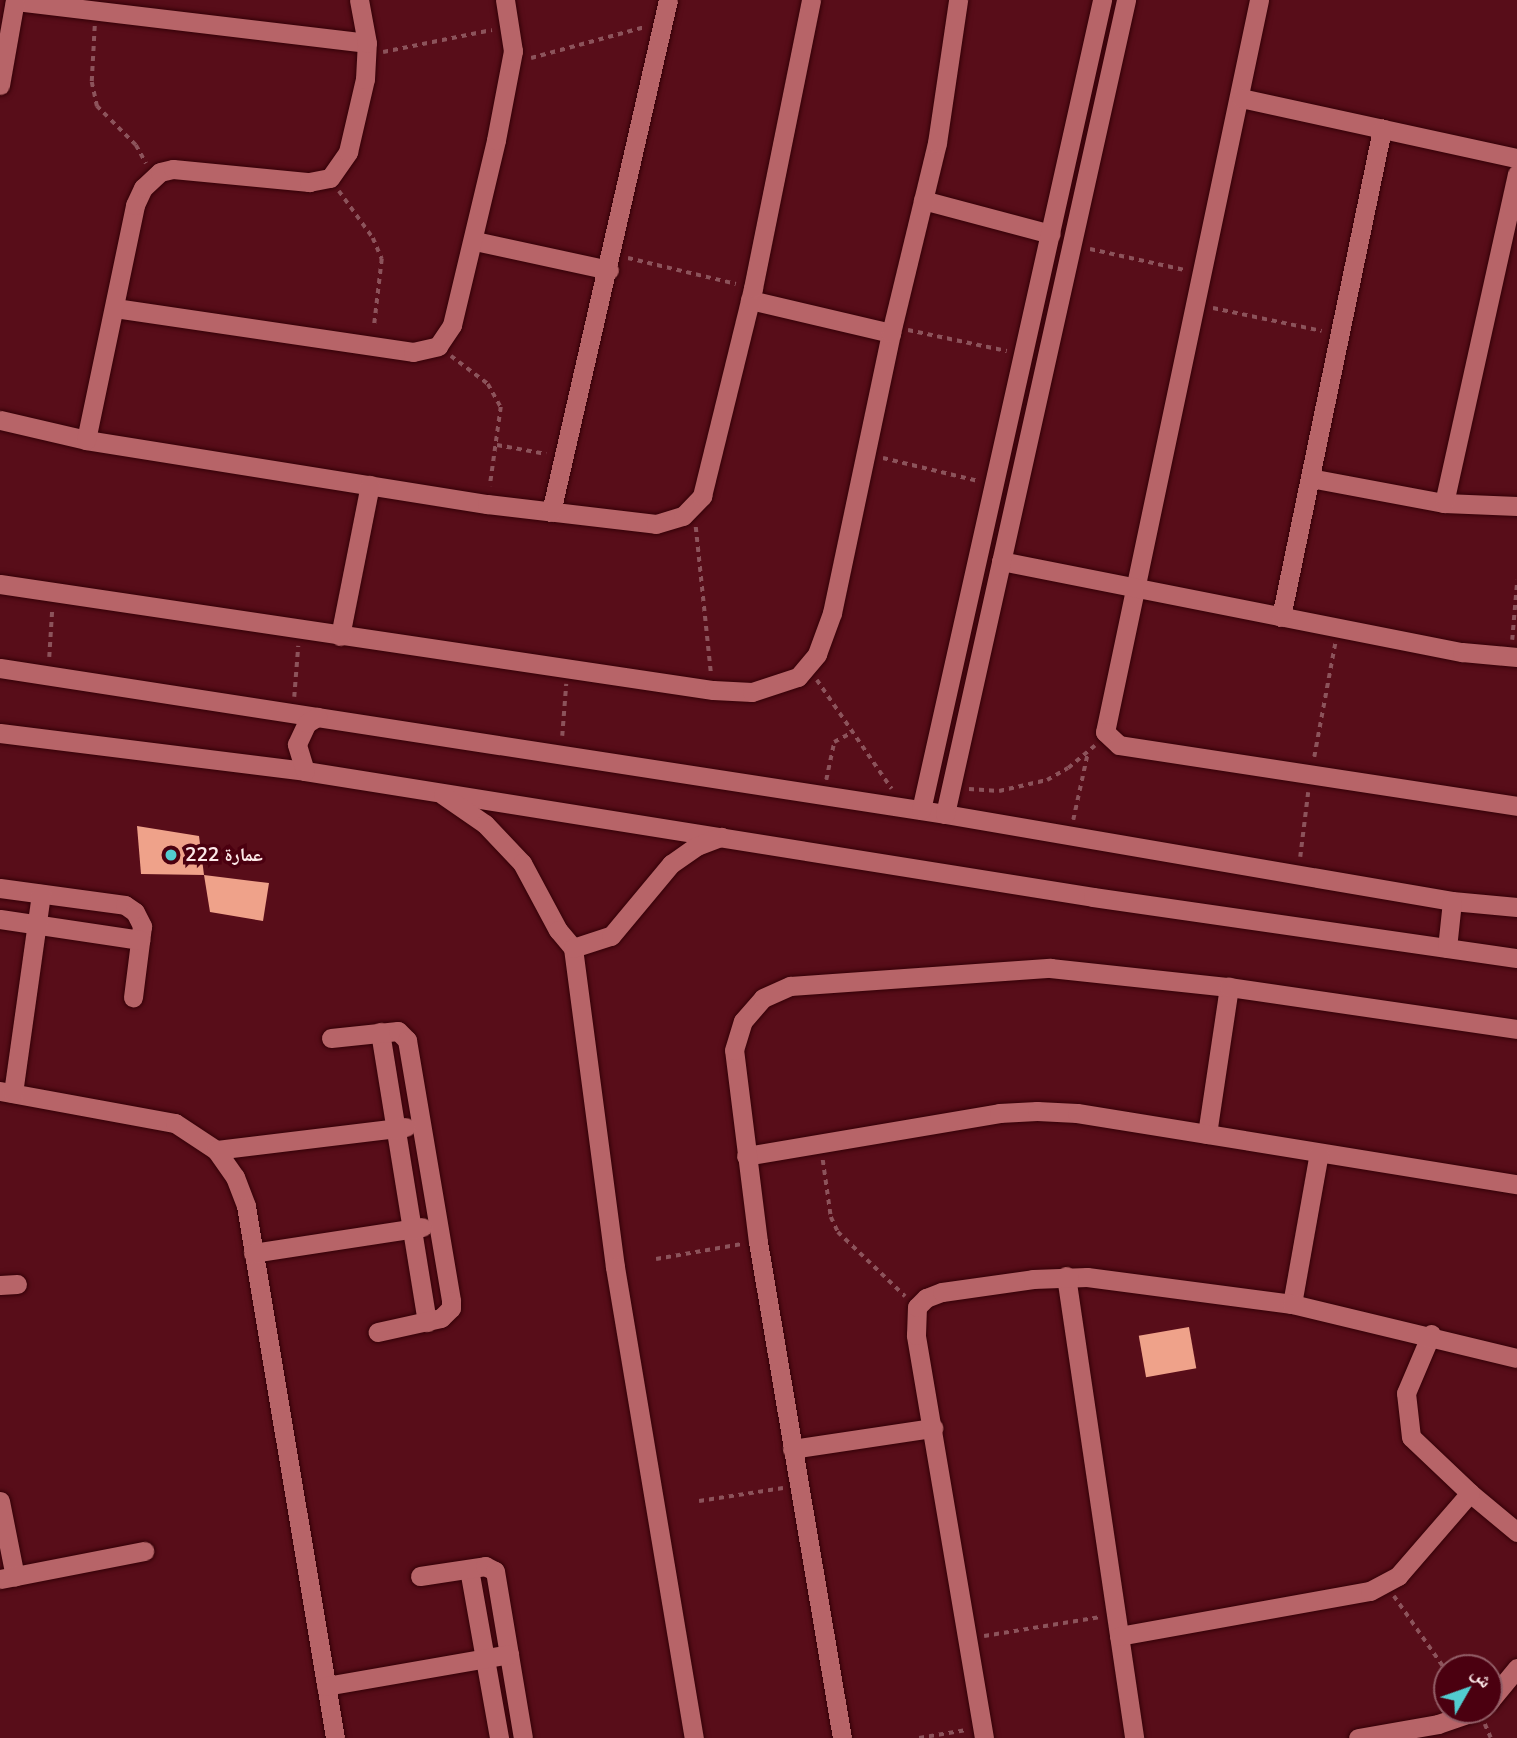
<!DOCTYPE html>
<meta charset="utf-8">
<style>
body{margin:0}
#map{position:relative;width:1517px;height:1738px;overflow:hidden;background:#580d19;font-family:Mulish,"Noto Naskh Arabic",sans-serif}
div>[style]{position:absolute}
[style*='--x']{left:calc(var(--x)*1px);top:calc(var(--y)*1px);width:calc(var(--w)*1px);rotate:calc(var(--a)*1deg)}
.building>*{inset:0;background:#efa28a;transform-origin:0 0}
.path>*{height:3.5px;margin-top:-1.75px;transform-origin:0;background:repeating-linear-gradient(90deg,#8c535b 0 5px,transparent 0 10px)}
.roads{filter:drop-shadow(0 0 2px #330007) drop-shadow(0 0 2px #330007)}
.street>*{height:19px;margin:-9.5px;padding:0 9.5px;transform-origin:9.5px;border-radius:9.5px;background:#b76468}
.dots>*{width:19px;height:19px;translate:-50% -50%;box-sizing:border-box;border:4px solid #4b0010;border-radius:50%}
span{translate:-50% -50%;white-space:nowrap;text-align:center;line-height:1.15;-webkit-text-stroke:7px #4b0010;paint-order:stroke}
.poi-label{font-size:19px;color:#fce8e8;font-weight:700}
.left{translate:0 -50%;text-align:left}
.north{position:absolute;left:1433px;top:1654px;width:70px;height:70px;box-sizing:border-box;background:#4b0010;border:2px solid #925d66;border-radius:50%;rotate:50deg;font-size:19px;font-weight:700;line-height:28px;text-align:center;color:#fce8e8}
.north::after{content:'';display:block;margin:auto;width:24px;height:32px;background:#52ccd0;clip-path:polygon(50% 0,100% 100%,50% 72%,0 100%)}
</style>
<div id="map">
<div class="building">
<div style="clip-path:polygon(137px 826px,199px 836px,204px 875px,141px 874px)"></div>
<div style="clip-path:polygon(204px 875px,269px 883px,263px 921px,210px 912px)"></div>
<div style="left:1189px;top:1327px;width:42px;height:51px;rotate:80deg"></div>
</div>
<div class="path">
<div style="--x:95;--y:26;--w:56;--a:93.1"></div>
<div style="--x:92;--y:82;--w:25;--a:78"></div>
<div style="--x:97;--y:106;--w:55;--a:45"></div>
<div style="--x:136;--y:145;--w:21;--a:61"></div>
<div style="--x:383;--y:52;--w:111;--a:-11.4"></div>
<div style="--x:531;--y:58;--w:118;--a:-15.2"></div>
<div style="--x:339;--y:191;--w:58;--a:54.1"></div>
<div style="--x:373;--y:238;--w:23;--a:67"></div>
<div style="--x:382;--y:259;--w:69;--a:96.6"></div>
<div style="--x:1090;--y:249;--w:97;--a:12.5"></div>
<div style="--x:628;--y:258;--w:111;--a:13.5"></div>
<div style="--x:1213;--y:308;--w:111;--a:11.9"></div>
<div style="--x:908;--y:330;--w:101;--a:12"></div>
<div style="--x:451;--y:356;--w:46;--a:37.1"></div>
<div style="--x:488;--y:384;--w:26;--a:61"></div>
<div style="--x:501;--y:407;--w:80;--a:97.9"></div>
<div style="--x:497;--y:445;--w:50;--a:10.4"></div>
<div style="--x:883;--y:458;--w:98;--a:13.6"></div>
<div style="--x:696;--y:527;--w:146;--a:84.1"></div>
<div style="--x:1512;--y:640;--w:60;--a:-85.2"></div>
<div style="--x:49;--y:657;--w:48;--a:-86.4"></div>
<div style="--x:817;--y:680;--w:132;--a:55.5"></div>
<div style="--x:294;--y:697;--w:51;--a:-85.5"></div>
<div style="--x:562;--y:736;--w:52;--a:-85.6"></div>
<div style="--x:1314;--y:757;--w:115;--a:-79.5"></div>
<div style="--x:826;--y:780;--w:39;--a:-78"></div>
<div style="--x:834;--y:742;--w:21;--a:-28"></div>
<div style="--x:969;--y:789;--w:30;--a:4"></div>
<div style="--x:999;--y:791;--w:49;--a:-12.9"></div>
<div style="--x:1047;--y:780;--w:24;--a:-30"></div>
<div style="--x:1068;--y:768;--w:35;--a:-40"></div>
<div style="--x:1073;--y:820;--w:66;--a:-77.7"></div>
<div style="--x:1300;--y:857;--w:65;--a:-83"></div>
<div style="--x:823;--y:1160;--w:58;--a:82"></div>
<div style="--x:831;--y:1217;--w:17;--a:65"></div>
<div style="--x:838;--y:1232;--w:93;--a:43.7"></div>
<div style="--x:656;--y:1259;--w:87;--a:-9.9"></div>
<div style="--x:699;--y:1501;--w:85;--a:-8.8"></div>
<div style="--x:1394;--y:1596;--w:93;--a:55.1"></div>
<div style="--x:984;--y:1636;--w:118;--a:-9.3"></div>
<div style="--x:1485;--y:1724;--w:15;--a:67"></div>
<div style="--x:919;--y:1738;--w:48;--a:-9.7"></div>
</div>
<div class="roads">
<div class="street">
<div style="--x:1259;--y:0;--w:748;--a:101.88"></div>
<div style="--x:1105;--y:732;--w:19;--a:43"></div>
<div style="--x:1119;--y:745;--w:403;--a:8.7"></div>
<div style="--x:15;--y:1;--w:354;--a:6.8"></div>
<div style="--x:0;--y:85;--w:86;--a:-80"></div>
<div style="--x:1241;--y:98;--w:282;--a:12.3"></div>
<div style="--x:923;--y:200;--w:132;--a:14.9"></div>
<div style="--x:475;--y:241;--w:137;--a:12.2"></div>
<div style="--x:750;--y:300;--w:145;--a:13.2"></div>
<div style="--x:115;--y:308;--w:301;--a:8.4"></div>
<div style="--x:413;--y:352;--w:26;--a:-13"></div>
<div style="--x:438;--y:346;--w:25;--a:-56"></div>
<div style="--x:452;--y:325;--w:190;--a:-76.6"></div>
<div style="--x:496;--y:140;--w:91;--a:-79.2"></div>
<div style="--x:513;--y:51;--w:52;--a:-98.9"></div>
<div style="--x:0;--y:420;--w:88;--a:13.1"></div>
<div style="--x:86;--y:440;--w:406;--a:9.1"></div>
<div style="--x:487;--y:504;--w:170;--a:6.7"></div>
<div style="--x:656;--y:524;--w:28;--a:-17"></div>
<div style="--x:683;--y:516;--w:28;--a:-46"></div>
<div style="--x:702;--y:496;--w:214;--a:-76.2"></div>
<div style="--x:753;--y:288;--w:294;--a:-78.6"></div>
<div style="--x:86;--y:440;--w:240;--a:-78.2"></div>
<div style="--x:135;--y:205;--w:19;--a:-65"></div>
<div style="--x:143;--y:188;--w:23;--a:-43"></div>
<div style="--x:160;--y:172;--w:13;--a:-13"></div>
<div style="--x:173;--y:169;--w:137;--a:5.5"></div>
<div style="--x:309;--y:182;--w:21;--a:-11"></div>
<div style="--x:330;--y:178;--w:32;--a:-55"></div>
<div style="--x:348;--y:152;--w:75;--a:-76.9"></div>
<div style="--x:365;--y:79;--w:36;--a:-87"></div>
<div style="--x:367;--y:43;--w:44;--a:-100.5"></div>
<div style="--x:1310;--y:478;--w:136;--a:10.6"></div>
<div style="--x:1444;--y:503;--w:73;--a:2.4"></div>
<div style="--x:1444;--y:503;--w:337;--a:-77.5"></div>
<div style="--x:551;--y:512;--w:525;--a:-77.13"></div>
<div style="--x:1001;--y:561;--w:470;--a:11.2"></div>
<div style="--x:1462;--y:652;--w:55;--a:5.2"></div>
<div style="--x:0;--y:584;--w:721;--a:8.46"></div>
<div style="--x:713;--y:690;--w:39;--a:3"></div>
<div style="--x:752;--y:692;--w:48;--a:-18.1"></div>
<div style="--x:798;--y:677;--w:30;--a:-50"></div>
<div style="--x:817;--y:654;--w:44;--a:-69.9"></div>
<div style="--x:832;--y:613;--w:286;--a:-78.1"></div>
<div style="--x:891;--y:333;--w:195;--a:-76.4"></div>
<div style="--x:937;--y:143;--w:145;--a:-81.6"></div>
<div style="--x:1281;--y:617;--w:499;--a:-78.3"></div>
<div style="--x:340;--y:636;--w:154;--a:-78.8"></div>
<div style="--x:0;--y:668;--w:956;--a:8.78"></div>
<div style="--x:945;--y:814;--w:514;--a:9.74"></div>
<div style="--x:1452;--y:901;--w:65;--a:5.3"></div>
<div style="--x:0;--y:733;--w:307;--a:7.1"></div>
<div style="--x:305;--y:771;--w:798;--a:9.08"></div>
<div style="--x:1093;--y:897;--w:428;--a:8.2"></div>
<div style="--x:305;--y:771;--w:28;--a:-107"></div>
<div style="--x:297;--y:744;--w:23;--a:-65"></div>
<div style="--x:307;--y:723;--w:12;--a:-31"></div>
<div style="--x:443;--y:795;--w:51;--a:34.6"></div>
<div style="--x:485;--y:824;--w:54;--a:46.5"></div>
<div style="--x:522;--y:863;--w:76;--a:61.8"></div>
<div style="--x:558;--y:930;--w:23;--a:50"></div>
<div style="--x:573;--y:948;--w:322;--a:82.5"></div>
<div style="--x:615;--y:1267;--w:478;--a:80.5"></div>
<div style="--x:921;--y:810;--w:830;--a:-77.4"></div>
<div style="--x:945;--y:814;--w:834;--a:-77.46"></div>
<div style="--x:0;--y:888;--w:126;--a:7.7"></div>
<div style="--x:125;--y:905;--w:12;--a:35"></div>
<div style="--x:135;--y:912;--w:16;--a:63"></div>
<div style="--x:142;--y:926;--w:72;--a:97.2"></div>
<div style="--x:0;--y:919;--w:142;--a:8.5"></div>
<div style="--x:573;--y:948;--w:40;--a:-18"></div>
<div style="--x:611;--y:936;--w:94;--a:-50.2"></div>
<div style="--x:671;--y:864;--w:32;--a:-35"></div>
<div style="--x:697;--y:846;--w:26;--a:-21"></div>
<div style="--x:1447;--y:948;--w:47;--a:-83.9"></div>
<div style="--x:380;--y:1032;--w:294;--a:80.8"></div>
<div style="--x:331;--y:1038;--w:67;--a:-6"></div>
<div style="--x:398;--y:1031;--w:13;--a:45"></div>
<div style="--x:407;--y:1040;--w:265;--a:80.4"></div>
<div style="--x:451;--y:1301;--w:7;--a:90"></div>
<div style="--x:451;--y:1308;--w:14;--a:135"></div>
<div style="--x:441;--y:1318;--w:65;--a:167.5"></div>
<div style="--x:0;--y:1091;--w:178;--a:10.4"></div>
<div style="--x:175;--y:1123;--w:49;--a:33.4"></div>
<div style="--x:216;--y:1150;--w:33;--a:55"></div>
<div style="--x:235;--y:1177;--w:31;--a:69"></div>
<div style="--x:246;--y:1206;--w:539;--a:80.5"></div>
<div style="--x:13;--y:1093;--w:201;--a:-82"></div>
<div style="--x:1207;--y:1134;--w:149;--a:-81.5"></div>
<div style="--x:216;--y:1150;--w:191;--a:-6.9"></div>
<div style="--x:746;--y:1156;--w:257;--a:-9.6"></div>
<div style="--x:999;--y:1113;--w:38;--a:-3"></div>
<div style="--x:1037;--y:1111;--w:40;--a:2.9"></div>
<div style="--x:1077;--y:1113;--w:446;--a:9.2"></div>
<div style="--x:253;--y:1253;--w:171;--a:-8.7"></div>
<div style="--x:1066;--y:1276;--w:467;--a:81.6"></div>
<div style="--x:0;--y:1285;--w:17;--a:-3"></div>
<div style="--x:1292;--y:1304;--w:153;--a:-79.9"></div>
<div style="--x:792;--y:1449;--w:143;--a:-8.5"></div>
<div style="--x:1470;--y:1493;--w:61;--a:39.7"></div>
<div style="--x:0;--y:1501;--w:77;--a:78.8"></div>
<div style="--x:469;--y:1569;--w:172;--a:79.9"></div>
<div style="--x:420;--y:1576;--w:66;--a:-8.7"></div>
<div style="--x:485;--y:1566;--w:11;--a:27"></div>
<div style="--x:495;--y:1571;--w:169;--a:80.5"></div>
<div style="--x:0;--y:1579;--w:147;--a:-11"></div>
<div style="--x:1119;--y:1636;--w:255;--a:-10.2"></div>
<div style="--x:1370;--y:1591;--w:32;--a:-28"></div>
<div style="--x:1398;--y:1576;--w:110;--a:-49.1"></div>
<div style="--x:1470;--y:1493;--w:81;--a:-136.5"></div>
<div style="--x:1411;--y:1437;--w:44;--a:-96.5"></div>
<div style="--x:1406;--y:1393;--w:64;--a:-67"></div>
<div style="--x:326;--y:1686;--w:186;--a:-9.9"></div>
<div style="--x:1489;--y:1702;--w:44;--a:-50.5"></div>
<div style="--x:842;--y:1738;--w:503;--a:-99.61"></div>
<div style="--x:758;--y:1242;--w:193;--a:-97.1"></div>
<div style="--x:734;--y:1050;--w:30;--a:-73"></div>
<div style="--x:743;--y:1021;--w:30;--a:-49"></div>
<div style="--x:763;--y:998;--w:30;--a:-24"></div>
<div style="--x:790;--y:986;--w:261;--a:-4"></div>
<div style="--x:1050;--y:968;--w:180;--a:6.1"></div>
<div style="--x:1229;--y:987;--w:291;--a:8.3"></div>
<div style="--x:984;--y:1738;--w:409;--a:-99.6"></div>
<div style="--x:916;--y:1335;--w:28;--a:-88"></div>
<div style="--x:917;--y:1307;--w:13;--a:-45"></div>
<div style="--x:926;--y:1298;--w:17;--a:-21"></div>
<div style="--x:942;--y:1292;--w:92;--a:-8.1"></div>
<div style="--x:1033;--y:1279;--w:54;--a:-2.1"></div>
<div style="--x:1087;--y:1277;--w:207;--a:7.5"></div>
<div style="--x:1292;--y:1304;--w:231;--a:13.5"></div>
<div style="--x:1358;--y:1738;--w:81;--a:-9.9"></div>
<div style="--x:1438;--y:1724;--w:43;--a:-18.9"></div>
</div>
</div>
<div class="dots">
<div style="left:171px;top:855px;background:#52ccd0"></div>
</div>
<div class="poi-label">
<span class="left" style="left:185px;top:855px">عمارة 222</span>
</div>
<div class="north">ش</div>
</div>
